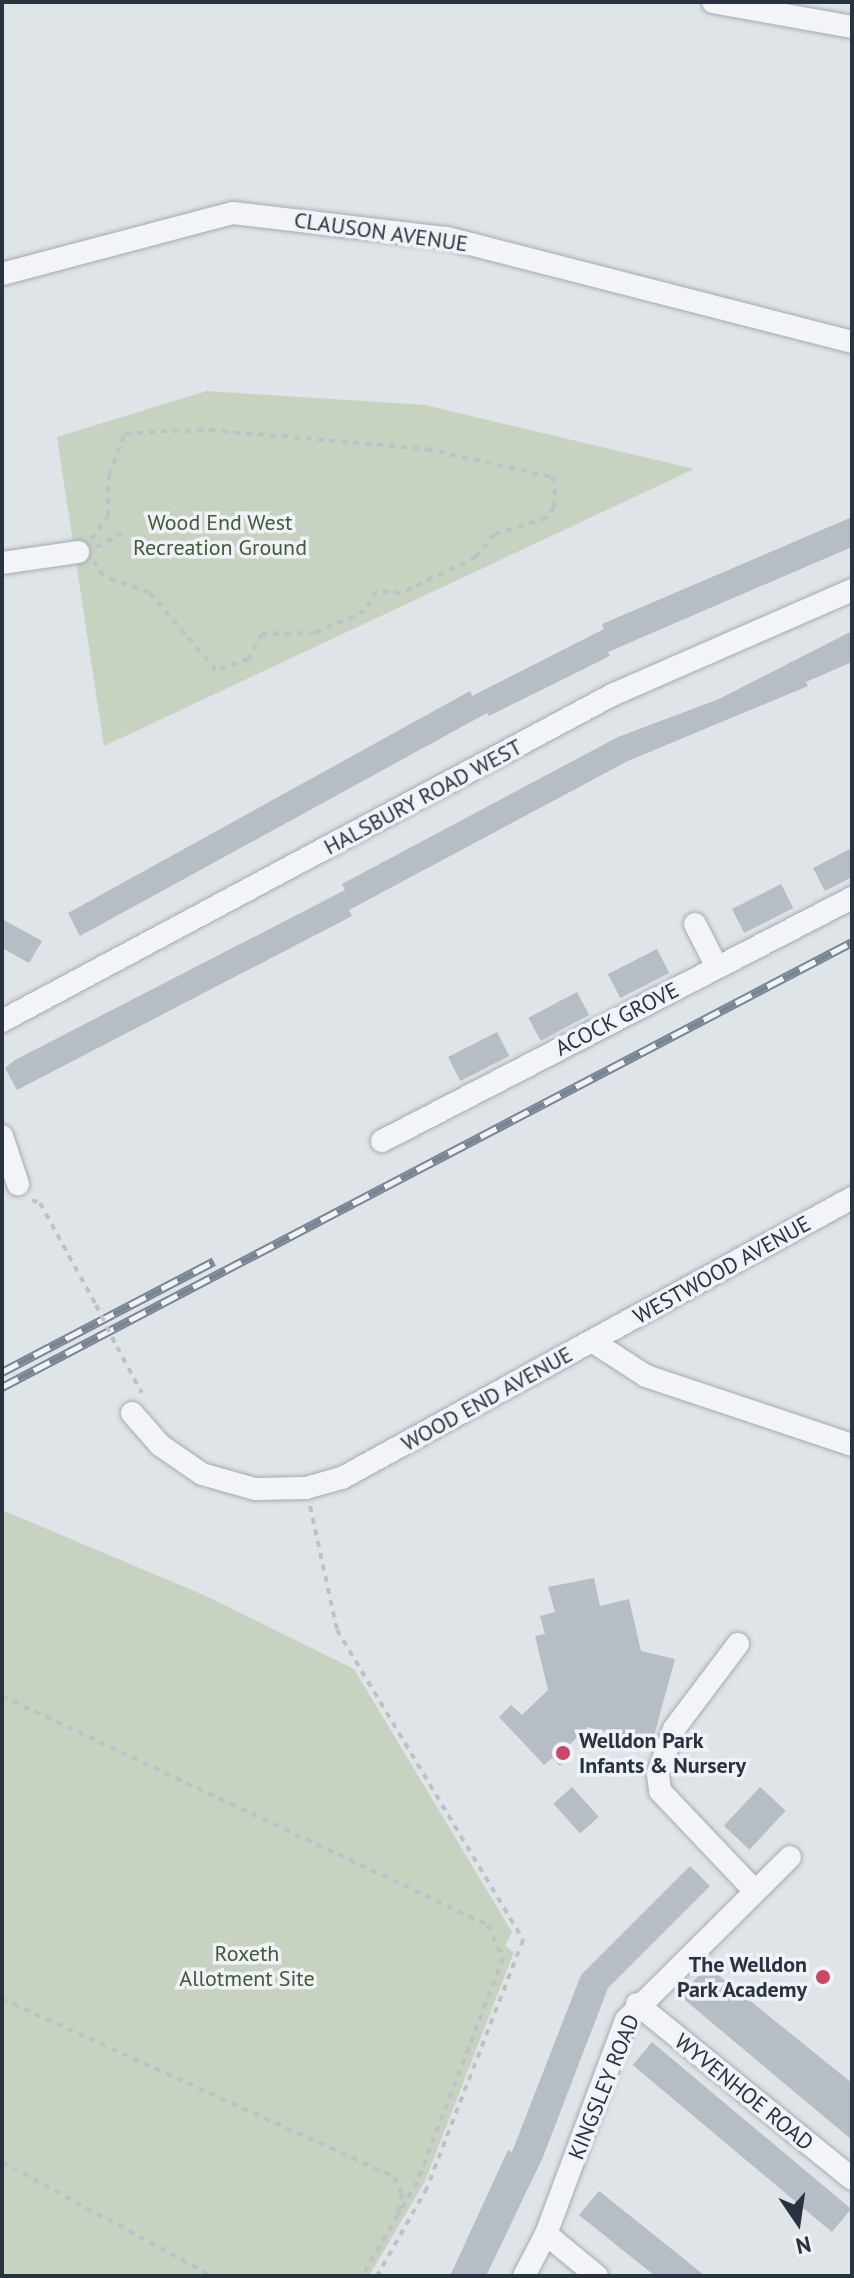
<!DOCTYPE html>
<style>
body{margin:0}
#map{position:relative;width:854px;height:2278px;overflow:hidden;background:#dfe4e8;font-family:"PT Sans",sans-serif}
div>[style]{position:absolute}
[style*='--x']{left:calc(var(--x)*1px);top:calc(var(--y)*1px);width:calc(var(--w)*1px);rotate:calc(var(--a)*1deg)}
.green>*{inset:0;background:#c7d2c1}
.building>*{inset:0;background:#b7bdc5;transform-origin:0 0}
.path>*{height:4px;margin-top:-2px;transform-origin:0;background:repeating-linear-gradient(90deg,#bdc2c7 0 6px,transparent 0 12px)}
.roads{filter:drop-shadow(0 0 2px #a4abb2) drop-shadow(0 0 2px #a4abb2)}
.minor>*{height:22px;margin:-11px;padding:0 11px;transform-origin:11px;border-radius:11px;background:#f2f4f7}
.rail>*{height:9px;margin-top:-4.5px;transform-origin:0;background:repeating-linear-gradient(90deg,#eff2f6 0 18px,#798592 0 36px);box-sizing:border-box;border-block:2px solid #798592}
.path-bridge>*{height:4px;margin-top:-2px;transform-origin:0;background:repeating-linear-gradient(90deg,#bdc2c7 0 6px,transparent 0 12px)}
.dots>*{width:22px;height:22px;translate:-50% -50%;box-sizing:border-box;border:4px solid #eff2f6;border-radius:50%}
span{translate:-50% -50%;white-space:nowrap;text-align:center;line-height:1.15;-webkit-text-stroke:7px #eff2f6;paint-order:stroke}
.street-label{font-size:22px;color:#28333f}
.park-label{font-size:22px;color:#415b36}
.poi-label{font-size:22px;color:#28333f;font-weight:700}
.left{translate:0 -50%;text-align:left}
.right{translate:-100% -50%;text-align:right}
.frame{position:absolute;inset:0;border:4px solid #28333f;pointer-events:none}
.north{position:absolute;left:758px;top:2182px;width:80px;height:80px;-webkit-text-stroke:6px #eff2f6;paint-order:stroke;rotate:167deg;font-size:22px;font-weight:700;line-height:32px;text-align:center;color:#28333f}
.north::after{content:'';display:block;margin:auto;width:28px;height:36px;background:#28333f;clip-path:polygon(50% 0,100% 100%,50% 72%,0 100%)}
</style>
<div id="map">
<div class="green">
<div style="clip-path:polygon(207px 391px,425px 405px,694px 469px,104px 746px,57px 437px)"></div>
<div style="clip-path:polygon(2px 1510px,206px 1596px,354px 1669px,512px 1932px,505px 1946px,514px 1952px,425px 2181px,369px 2276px,2px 2276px)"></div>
</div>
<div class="building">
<div style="clip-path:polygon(852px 517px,852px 547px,608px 652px,610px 656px,489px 716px,487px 713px,80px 936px,68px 913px,470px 691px,472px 696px,604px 629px,602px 624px)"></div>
<div style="clip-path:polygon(852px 631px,852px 662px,806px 682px,808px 686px,628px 761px,349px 910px,352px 916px,17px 1090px,5px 1068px,15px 1060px,345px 890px,342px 884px,618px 737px,719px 699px)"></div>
<div style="clip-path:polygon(852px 848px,852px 877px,825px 891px,813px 868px)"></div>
<div style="left:781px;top:884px;width:27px;height:55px;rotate:63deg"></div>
<div style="clip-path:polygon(2px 919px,42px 941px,29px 963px,2px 948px)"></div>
<div style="left:657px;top:949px;width:27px;height:55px;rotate:63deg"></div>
<div style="left:577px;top:992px;width:26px;height:55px;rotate:62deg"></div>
<div style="left:497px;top:1032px;width:27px;height:55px;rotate:63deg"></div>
<div style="clip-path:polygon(594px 1578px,600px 1606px,629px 1599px,641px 1651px,675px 1659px,652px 1743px,588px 1727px,567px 1747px,574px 1754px,560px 1766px,552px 1758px,544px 1765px,499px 1717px,511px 1705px,522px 1715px,548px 1690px,535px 1636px,545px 1634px,540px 1616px,555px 1612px,548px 1587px)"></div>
<div style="left:572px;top:1787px;width:40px;height:25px;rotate:48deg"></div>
<div style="left:760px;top:1787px;width:35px;height:53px;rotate:43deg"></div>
<div style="clip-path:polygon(690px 1866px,710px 1886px,608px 1988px,543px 2157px,486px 2276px,450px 2276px,508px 2150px,512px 2152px,581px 1975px)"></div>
<div style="clip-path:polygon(707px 1966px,852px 2083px,852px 2140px,680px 1996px)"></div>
<div style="left:652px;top:2042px;width:260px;height:30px;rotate:40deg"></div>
<div style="clip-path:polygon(599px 2191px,683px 2258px,705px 2276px,655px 2276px,579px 2215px)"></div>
</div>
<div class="path">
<div style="--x:91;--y:539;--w:29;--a:-54"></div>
<div style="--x:108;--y:516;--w:41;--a:-88.6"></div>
<div style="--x:109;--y:475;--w:45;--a:-69.1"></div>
<div style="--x:125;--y:433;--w:85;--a:-2"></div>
<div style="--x:210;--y:430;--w:218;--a:5"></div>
<div style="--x:427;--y:449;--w:128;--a:12.6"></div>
<div style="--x:552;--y:477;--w:12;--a:76"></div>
<div style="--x:555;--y:489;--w:18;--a:93"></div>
<div style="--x:554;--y:507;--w:14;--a:126"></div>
<div style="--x:546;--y:518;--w:53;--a:162.6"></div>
<div style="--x:495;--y:534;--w:30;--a:130"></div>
<div style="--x:476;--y:557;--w:83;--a:154.4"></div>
<div style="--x:401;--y:593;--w:25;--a:-175"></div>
<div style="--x:376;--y:591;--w:23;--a:119"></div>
<div style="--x:365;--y:611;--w:55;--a:156.3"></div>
<div style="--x:315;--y:633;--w:53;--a:178.9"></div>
<div style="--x:262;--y:634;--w:29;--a:119"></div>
<div style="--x:248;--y:659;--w:34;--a:161"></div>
<div style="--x:216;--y:670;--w:103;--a:-130.7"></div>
<div style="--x:149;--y:592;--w:49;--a:-160.8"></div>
<div style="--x:103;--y:576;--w:17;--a:-121"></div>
<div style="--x:96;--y:547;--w:37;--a:-27"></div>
<div style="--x:32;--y:1200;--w:9;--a:21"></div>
<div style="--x:40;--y:1203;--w:116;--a:61.2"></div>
<div style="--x:117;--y:1347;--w:52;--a:61.5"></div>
<div style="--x:310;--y:1506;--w:127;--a:77.7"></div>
<div style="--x:337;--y:1630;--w:362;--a:59"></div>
<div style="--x:523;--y:1940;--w:266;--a:111.2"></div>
<div style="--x:427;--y:2188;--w:101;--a:119.6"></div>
<div style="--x:2;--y:1696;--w:537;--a:25.23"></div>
<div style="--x:488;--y:1925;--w:36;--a:66"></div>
<div style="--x:503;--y:1958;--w:240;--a:111"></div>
<div style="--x:417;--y:2182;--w:38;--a:120"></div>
<div style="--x:2;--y:1999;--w:431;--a:24.4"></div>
<div style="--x:394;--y:2177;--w:19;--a:65"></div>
<div style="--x:402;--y:2194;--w:21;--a:101"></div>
<div style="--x:398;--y:2215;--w:71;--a:120.5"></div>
<div style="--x:2;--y:2162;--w:239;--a:28.5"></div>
</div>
<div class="roads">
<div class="minor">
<div style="--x:713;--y:2;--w:141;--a:10.2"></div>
<div style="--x:2;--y:274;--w:239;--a:-14.8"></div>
<div style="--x:233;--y:213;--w:215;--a:6.7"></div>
<div style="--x:447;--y:238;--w:418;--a:14.4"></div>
<div style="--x:2;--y:563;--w:77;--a:-8.2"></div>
<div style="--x:695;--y:924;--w:48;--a:62.9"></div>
<div style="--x:2;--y:1021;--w:692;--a:-28.12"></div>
<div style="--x:612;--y:695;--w:262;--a:-23.6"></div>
<div style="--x:2;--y:1136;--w:51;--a:71.6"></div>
<div style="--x:382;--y:1141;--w:529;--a:-27.34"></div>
<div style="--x:592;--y:1341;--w:64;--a:32.9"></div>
<div style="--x:646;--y:1376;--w:217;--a:18.5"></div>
<div style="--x:132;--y:1413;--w:43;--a:48.8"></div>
<div style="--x:160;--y:1445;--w:51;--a:34.6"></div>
<div style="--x:202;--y:1474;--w:55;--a:15.8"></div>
<div style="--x:255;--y:1489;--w:51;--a:-1.1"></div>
<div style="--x:306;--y:1488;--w:37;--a:-16"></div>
<div style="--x:342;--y:1478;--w:582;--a:-28.77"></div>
<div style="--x:738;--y:1644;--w:106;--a:127"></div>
<div style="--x:674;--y:1729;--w:48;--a:109.6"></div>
<div style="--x:658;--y:1774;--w:17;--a:83"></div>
<div style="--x:660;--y:1791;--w:137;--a:46.5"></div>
<div style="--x:637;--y:2004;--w:277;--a:39.1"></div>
<div style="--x:546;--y:2234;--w:66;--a:39.5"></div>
<div style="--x:524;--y:2276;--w:47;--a:-62.4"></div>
<div style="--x:546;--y:2234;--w:228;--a:-69.5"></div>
<div style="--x:626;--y:2020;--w:231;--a:-44.8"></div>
</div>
</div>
<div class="rail">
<div style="--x:2;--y:1372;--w:239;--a:-27.6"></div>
<div style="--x:2;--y:1387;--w:959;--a:-27.63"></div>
</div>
<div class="path-bridge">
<div style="--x:96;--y:1305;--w:47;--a:63.4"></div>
</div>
<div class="dots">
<div style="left:563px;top:1753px;background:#cb4667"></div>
<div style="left:823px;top:1977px;background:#cb4667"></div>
</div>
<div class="street-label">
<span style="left:381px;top:232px;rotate:8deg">CLAUSON AVENUE</span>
<span style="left:423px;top:797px;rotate:-28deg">HALSBURY ROAD WEST</span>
<span style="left:617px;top:1019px;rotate:-27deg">ACOCK GROVE</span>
<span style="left:722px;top:1270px;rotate:-29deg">WESTWOOD AVENUE</span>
<span style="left:487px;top:1399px;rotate:-29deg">WOOD END AVENUE</span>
<span style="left:604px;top:2087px;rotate:-68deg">KINGSLEY ROAD</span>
<span style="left:744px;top:2092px;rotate:39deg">WYVENHOE ROAD</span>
</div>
<div class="park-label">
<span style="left:220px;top:535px">Wood End West<br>Recreation Ground</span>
<span style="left:247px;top:1966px">Roxeth<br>Allotment Site</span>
</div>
<div class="poi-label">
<span class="left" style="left:579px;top:1753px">Welldon Park<br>Infants &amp; Nursery</span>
<span class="right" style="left:807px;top:1977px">The Welldon<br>Park Academy</span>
</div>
<div class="frame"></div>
<div class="north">N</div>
</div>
